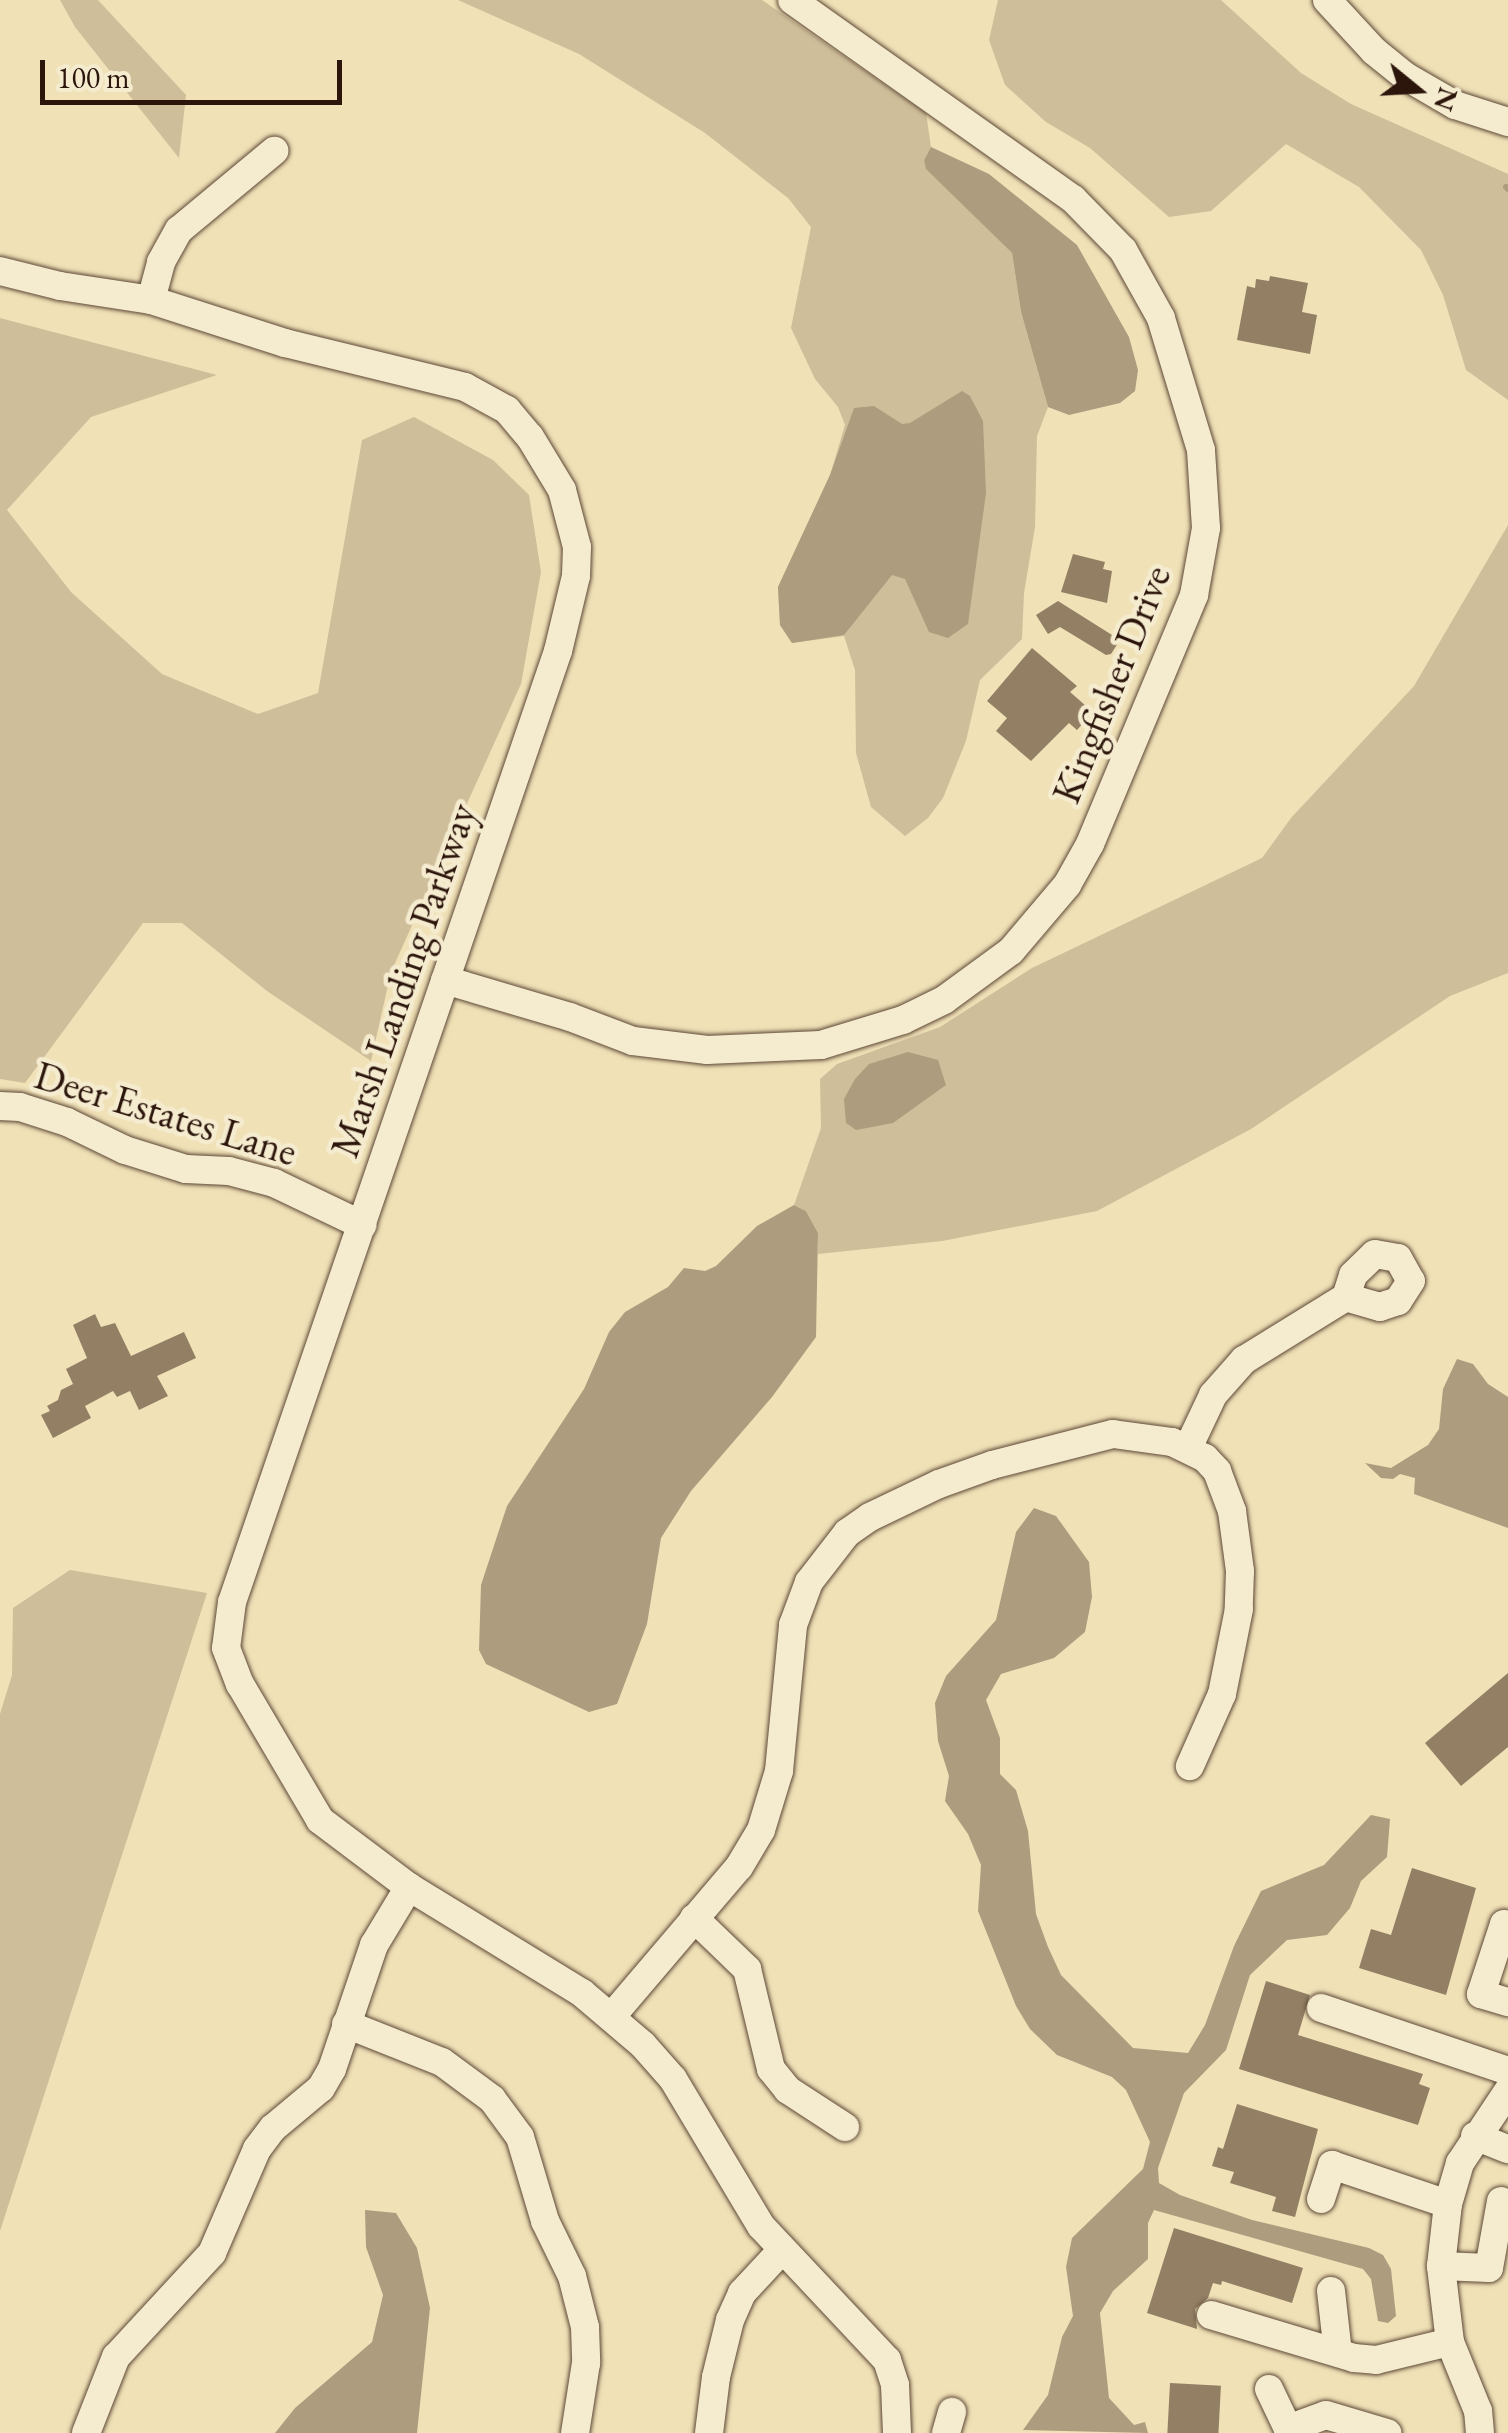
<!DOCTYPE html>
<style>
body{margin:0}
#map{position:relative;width:1508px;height:2433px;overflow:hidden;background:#f0e1b7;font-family:"EB Garamond",serif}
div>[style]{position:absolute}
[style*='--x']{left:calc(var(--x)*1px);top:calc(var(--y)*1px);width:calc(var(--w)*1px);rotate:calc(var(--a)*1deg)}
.green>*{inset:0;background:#cfbe9a}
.water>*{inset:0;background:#ad9c7d}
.stream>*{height:6px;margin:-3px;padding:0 3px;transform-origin:3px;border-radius:3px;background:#ad9c7d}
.building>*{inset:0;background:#927f64;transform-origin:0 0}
.roads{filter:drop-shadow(0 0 2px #5d4836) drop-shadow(0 0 2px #5d4836)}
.minor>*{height:28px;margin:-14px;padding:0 14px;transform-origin:14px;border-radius:14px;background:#f5ecd0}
span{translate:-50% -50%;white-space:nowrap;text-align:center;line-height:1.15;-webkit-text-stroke:9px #f5ecd0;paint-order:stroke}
.street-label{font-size:40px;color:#2c150b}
.north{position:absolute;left:1368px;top:40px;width:100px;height:100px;-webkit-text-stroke:8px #f5ecd0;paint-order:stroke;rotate:108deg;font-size:28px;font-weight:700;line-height:40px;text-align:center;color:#2c150b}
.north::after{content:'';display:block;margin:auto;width:35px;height:45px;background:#2c150b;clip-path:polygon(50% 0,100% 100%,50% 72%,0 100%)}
.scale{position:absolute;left:40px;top:60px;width:302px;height:45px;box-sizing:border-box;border:5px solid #2c150b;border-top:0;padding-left:12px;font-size:30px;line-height:35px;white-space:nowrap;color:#2c150b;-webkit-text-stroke:8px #f5ecd0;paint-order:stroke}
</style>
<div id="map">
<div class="green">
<div style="clip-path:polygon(60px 0,98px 0,186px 95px,179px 158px,75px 27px)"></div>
<div style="clip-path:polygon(458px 0,762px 0,926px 113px,931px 147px,924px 160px,927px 169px,1012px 253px,1021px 312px,1048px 407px,1037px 436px,1035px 527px,1024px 593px,1022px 639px,980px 680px,966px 741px,943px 798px,928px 818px,905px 836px,871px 807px,856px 753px,855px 670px,844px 636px,792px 643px,780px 625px,778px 587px,830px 475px,845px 425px,838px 407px,815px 379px,791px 328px,811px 227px,788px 198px,705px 133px,579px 54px)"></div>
<div style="clip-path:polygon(998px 0,1221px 0,1301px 73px,1351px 104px,1508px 174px,1508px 400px,1466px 370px,1443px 295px,1421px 250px,1359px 187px,1286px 144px,1211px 211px,1169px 217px,1090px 148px,1046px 122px,1005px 85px,989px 40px)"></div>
<div style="clip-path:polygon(0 318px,217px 375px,91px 417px,7px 510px,71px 592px,162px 674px,258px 714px,318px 693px,362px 440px,414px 417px,493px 460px,529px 495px,541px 572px,521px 684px,391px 972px,371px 1061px,267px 991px,182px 923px,143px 923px,25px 1083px,0 1079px)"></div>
<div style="clip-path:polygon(1508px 525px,1508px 973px,1450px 996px,1251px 1129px,1097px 1211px,942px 1241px,818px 1254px,818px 1233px,806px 1211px,794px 1205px,821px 1128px,820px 1079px,837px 1064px,940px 1027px,1032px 968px,1262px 858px,1291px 818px,1414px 686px)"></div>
<div style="clip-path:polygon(70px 1570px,207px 1593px,0 2231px,0 1714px,12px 1675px,13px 1608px)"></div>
</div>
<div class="water">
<div style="clip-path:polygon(931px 147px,989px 174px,1077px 245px,1129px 337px,1138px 370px,1135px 391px,1120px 403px,1069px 415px,1048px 407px,1021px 312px,1012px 253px,926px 169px,924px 160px)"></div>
<div style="clip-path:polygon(962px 391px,970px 396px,983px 421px,986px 493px,968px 624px,948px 638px,929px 632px,905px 579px,892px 575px,844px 635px,792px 643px,780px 625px,778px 587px,830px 475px,854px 408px,874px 406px,902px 424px,910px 423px)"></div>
<div style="clip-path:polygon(908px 1052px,938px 1060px,946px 1085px,893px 1123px,856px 1130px,846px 1123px,844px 1099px,855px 1079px,869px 1064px)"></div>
<div style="clip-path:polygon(794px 1205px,806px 1211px,818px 1233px,816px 1337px,772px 1397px,691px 1491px,661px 1538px,647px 1624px,617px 1704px,589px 1712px,486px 1664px,479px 1650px,481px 1585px,507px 1506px,584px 1389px,609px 1332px,625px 1312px,668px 1287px,684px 1268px,705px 1271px,716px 1266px,757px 1226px)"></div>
<div style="clip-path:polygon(1457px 1359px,1473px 1364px,1488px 1384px,1508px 1397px,1508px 1528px,1414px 1494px,1415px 1478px,1400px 1474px,1393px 1479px,1381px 1478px,1365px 1463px,1391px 1468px,1428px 1445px,1439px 1429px,1443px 1389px)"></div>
<div style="clip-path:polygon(1034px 1508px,1056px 1516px,1089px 1562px,1092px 1597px,1085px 1632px,1054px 1658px,1001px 1674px,986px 1700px,1000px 1738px,1000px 1774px,1016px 1790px,1028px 1831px,1036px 1914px,1048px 1947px,1061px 1975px,1133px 2048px,1188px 2053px,1205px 2025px,1234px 1946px,1261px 1891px,1324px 1865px,1371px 1815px,1390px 1819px,1387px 1857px,1361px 1881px,1350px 1908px,1327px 1935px,1287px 1940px,1250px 1975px,1226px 2050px,1184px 2093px,1158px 2168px,1159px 2183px,1180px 2195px,1252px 2220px,1369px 2248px,1383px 2255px,1391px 2269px,1396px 2316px,1388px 2323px,1378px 2321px,1371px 2279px,1363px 2269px,1154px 2210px,1148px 2223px,1148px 2259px,1113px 2291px,1100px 2313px,1109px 2398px,1134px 2425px,1145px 2422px,1148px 2433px,1023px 2430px,1048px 2395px,1062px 2337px,1073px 2316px,1066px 2267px,1072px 2238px,1143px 2169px,1150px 2142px,1126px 2090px,1112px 2077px,1057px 2055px,1030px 2029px,1016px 2006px,978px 1911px,981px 1865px,968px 1834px,945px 1801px,949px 1776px,938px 1741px,935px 1703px,946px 1676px,996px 1620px,1016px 1532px)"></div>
<div style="clip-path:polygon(365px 2210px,396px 2213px,417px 2248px,430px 2308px,417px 2433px,275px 2433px,295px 2408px,372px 2342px,383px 2295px,366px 2247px)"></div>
</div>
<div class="stream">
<div style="--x:1506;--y:187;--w:3;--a:45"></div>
</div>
<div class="building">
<div style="clip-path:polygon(1270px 276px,1308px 283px,1302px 312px,1317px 315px,1310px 354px,1237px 340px,1247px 286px,1255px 288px,1256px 279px,1269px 281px)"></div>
<div style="clip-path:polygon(1073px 554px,1105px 562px,1103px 569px,1112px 571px,1107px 603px,1061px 592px)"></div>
<div style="clip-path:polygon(1058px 601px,1120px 640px,1111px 654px,1106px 655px,1060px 627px,1048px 634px,1036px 615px)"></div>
<div style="clip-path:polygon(1032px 648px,1077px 686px,1070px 692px,1093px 712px,1077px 730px,1069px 723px,1031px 761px,996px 731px,1007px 718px,987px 701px)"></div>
<div style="clip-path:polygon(95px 1314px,101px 1327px,115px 1323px,131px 1356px,184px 1332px,196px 1358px,157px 1376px,168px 1396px,139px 1410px,130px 1391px,117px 1397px,113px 1391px,85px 1406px,91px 1418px,53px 1438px,41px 1415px,50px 1411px,47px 1406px,58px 1400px,61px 1390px,73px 1384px,66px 1369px,87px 1358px,73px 1325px)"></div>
<div style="clip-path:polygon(1508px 1673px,1508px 1747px,1461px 1786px,1425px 1743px)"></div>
<div style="clip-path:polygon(1412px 1868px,1476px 1888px,1446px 1995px,1359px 1968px,1371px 1929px,1391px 1935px)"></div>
<div style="clip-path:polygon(1266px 1981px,1310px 1995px,1298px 2035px,1423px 2074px,1419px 2084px,1430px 2088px,1418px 2125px,1239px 2069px)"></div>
<div style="clip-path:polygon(1237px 2104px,1318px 2129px,1295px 2217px,1272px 2211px,1276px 2197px,1230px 2183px,1234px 2172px,1212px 2166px,1218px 2147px,1223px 2149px)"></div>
<div style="clip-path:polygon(1174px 2228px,1303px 2268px,1292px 2303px,1222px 2281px,1221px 2285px,1213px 2283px,1208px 2298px,1195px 2309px,1197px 2329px,1147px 2313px)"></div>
<div style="left:1170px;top:2383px;width:51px;height:50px;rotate:3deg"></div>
</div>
<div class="roads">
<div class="minor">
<div style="--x:1327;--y:0;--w:69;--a:47.3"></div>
<div style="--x:1374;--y:51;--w:40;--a:39"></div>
<div style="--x:1405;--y:76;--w:58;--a:30.1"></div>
<div style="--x:1455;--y:105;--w:56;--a:17.8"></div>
<div style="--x:0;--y:271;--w:62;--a:14"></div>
<div style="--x:60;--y:286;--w:92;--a:8.7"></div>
<div style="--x:151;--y:300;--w:141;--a:17.8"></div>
<div style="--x:285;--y:343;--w:185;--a:13.7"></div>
<div style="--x:465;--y:387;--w:48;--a:28.7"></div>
<div style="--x:507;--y:410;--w:35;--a:50"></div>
<div style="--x:530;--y:437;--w:62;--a:58.9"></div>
<div style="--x:562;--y:490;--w:59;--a:75.3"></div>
<div style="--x:577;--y:547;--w:29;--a:92"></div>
<div style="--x:576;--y:576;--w:77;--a:103.5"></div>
<div style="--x:558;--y:651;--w:1005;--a:108.92"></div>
<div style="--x:232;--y:1602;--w:46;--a:97.4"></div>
<div style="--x:226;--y:1648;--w:39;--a:69"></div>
<div style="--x:240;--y:1684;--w:158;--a:59.5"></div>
<div style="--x:320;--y:1820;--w:111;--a:37"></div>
<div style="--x:409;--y:1887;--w:203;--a:31.5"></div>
<div style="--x:582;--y:1993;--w:80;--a:40.4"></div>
<div style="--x:643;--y:2045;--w:45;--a:48.6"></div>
<div style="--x:673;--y:2079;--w:171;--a:59.1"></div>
<div style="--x:761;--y:2226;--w:184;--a:46.8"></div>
<div style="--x:887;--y:2360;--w:26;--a:72"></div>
<div style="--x:895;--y:2385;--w:48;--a:87.6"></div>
<div style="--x:151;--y:300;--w:39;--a:-75"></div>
<div style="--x:161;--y:262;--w:37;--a:-61"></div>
<div style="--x:179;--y:230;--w:124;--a:-39.7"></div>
<div style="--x:445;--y:980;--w:130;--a:16.5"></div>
<div style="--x:570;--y:1017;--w:67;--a:20.9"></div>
<div style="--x:633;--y:1041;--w:75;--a:6.9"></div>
<div style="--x:707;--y:1050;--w:114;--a:-2.5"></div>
<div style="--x:821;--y:1045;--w:86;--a:-17"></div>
<div style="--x:903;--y:1020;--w:46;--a:-26"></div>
<div style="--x:944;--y:1000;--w:83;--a:-36.2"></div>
<div style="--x:1011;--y:951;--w:87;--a:-49.7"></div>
<div style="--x:1067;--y:885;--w:47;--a:-60.7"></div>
<div style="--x:1090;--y:844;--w:270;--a:-67.3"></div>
<div style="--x:1194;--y:595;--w:68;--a:-79.8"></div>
<div style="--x:1206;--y:528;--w:78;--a:-93.7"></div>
<div style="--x:1201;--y:450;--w:138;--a:-106.9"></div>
<div style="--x:1161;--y:318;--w:78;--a:-119.2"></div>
<div style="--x:1123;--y:250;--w:71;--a:-134.4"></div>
<div style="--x:1073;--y:199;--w:344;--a:-144.7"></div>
<div style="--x:0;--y:1106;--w:20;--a:3"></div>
<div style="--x:20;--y:1107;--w:49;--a:17.7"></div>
<div style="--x:67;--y:1122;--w:64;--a:25.8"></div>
<div style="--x:125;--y:1150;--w:64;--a:17.3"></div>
<div style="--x:186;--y:1169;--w:43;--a:2.7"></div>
<div style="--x:229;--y:1171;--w:47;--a:14.9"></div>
<div style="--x:274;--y:1183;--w:98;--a:25.5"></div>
<div style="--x:1375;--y:1254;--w:23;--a:10"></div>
<div style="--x:1398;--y:1258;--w:26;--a:61"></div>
<div style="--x:1411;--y:1281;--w:24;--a:123"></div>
<div style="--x:1398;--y:1301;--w:19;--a:162"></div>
<div style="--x:1380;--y:1307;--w:35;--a:-164"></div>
<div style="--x:1346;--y:1297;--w:23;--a:-72"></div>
<div style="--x:1353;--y:1275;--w:30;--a:-44"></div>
<div style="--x:1188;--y:1448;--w:59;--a:-64.7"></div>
<div style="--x:1213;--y:1395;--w:47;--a:-48.5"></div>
<div style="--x:1244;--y:1360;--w:120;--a:-31.7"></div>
<div style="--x:694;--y:1918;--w:74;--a:43.9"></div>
<div style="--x:747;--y:1969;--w:103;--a:76.5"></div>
<div style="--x:771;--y:2069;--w:27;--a:51"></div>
<div style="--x:788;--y:2090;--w:68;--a:33"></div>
<div style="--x:1508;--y:1930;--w:7;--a:-124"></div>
<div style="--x:1504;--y:1924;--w:74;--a:108.2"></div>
<div style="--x:1481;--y:1994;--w:28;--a:17"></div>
<div style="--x:1321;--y:2008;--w:197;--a:18.6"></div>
<div style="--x:612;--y:2016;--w:196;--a:-49.6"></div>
<div style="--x:739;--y:1867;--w:43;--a:-59.3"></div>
<div style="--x:761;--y:1830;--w:62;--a:-73"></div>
<div style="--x:779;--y:1771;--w:147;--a:-84.5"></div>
<div style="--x:793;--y:1625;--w:46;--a:-69.6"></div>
<div style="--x:809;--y:1582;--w:62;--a:-52.2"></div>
<div style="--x:847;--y:1533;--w:28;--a:-35"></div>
<div style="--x:870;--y:1517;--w:76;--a:-25.6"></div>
<div style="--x:939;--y:1484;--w:56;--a:-19.7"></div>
<div style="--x:992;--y:1465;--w:125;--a:-14.4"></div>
<div style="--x:1113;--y:1434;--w:60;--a:7.7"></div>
<div style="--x:1172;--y:1442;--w:37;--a:26"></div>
<div style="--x:1205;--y:1458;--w:18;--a:47"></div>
<div style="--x:1217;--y:1471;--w:43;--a:69.4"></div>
<div style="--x:1232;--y:1511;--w:61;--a:82.4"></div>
<div style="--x:1240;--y:1571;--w:38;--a:92"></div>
<div style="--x:1239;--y:1609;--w:87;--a:101.3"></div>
<div style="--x:1222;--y:1694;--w:79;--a:114"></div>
<div style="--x:346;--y:2024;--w:103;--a:21.6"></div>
<div style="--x:442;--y:2062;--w:62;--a:36.5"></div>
<div style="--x:492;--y:2099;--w:47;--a:53.6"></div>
<div style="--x:520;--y:2137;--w:88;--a:73.4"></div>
<div style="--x:545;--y:2221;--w:61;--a:63.9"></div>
<div style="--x:572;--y:2276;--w:53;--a:75.7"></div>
<div style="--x:585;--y:2327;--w:36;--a:88"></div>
<div style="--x:586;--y:2363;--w:71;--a:98.9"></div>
<div style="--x:1475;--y:2136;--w:35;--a:22"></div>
<div style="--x:1321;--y:2199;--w:36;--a:-72"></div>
<div style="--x:1332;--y:2165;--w:122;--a:18.6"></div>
<div style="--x:1441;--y:2266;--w:48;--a:2.4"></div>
<div style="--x:1489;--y:2268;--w:68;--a:-79.8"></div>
<div style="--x:1331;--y:2291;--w:62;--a:83.6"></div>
<div style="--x:1211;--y:2315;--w:149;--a:16.7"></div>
<div style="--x:1354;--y:2358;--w:22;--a:5"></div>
<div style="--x:1376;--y:2360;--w:76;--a:-13.7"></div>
<div style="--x:1269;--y:2389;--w:49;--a:64.5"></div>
<div style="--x:1288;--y:2429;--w:40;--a:-20.2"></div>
<div style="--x:1326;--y:2415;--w:64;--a:16.4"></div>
<div style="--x:86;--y:2433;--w:82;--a:-68.5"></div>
<div style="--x:116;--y:2357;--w:142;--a:-47.3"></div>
<div style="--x:212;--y:2253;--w:113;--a:-66.6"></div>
<div style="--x:257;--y:2149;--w:26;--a:-53"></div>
<div style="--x:273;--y:2128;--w:62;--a:-39.8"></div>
<div style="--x:321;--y:2088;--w:22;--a:-60"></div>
<div style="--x:332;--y:2069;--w:131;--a:-71.3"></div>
<div style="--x:374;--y:1945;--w:68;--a:-58.9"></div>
<div style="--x:709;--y:2433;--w:56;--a:-82.9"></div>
<div style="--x:716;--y:2377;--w:59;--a:-76.2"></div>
<div style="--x:730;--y:2320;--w:30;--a:-66"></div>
<div style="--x:742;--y:2293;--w:59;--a:-47.1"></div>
<div style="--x:946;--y:2433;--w:22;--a:-74"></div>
<div style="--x:1480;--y:2433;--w:22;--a:-95"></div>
<div style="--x:1478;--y:2411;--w:74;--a:-112.1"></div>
<div style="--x:1450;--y:2342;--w:77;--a:-96.8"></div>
<div style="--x:1441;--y:2266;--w:62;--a:-83.6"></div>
<div style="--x:1448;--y:2204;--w:43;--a:-73.7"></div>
<div style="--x:1460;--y:2163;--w:87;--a:-56.3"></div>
</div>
</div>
<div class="street-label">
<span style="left:1111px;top:684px;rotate:-68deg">Kingfisher Drive</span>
<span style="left:403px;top:980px;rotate:-71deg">Marsh Landing Parkway</span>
<span style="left:166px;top:1113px;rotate:17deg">Deer Estates Lane</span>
</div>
<div class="north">N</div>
<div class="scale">100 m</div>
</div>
